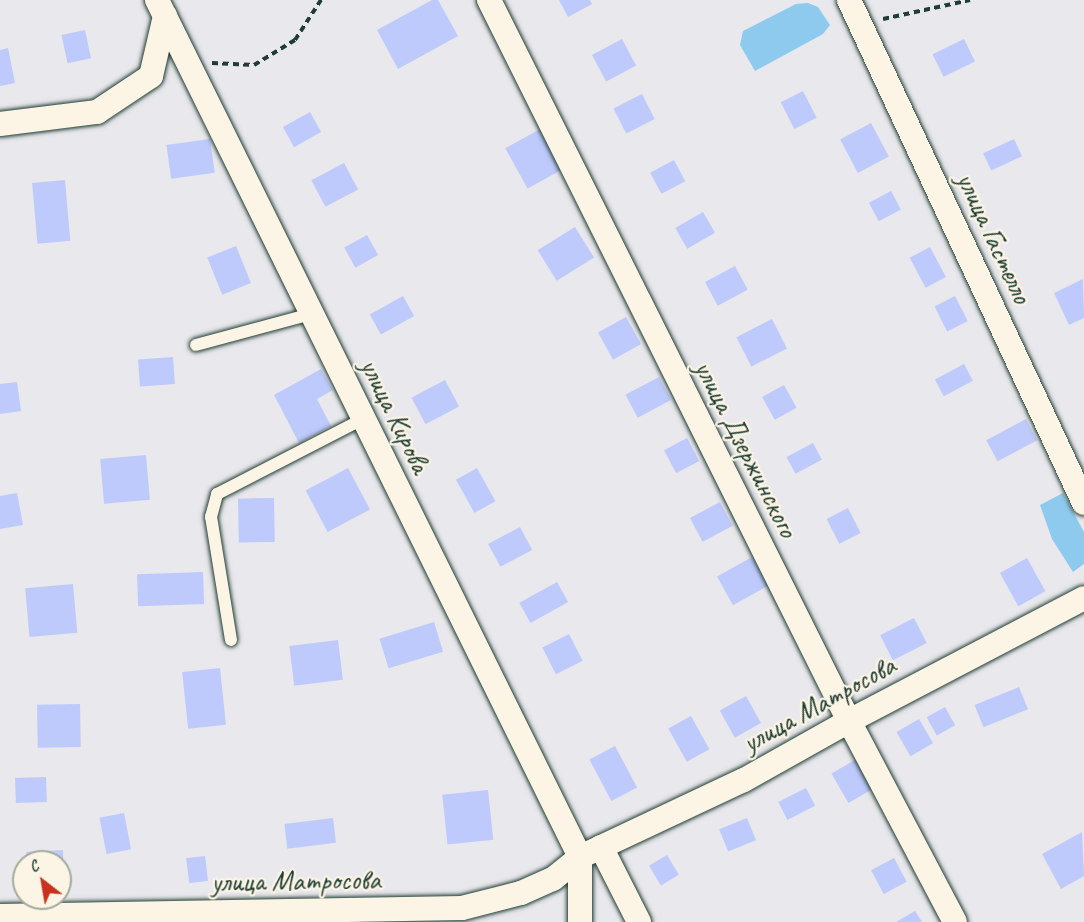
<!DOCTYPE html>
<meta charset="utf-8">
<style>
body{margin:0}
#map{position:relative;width:1084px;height:922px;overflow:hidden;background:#e9e8ec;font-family:Caveat,sans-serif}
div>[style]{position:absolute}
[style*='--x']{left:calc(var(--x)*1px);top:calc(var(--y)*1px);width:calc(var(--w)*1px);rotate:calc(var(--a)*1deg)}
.water>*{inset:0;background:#8ecaee}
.building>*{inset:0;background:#becafb;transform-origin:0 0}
.path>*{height:4px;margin-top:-2px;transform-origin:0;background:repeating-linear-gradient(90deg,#1f3d34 0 6px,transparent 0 10.5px)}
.roads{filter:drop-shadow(0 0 2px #1f3d34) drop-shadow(0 0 2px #1f3d34)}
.lane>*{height:12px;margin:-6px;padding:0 6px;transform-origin:6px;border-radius:6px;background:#fcf5e5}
.street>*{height:24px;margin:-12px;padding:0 12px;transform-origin:12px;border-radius:12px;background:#fcf5e5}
span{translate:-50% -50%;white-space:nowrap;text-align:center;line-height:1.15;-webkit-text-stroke:4.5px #fcf5e5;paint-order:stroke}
.street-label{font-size:28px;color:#1f3d34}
.north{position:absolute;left:12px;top:850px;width:60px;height:60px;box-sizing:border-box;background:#fcf5e5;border:2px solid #a4ab9e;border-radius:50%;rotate:329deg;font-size:16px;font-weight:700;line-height:24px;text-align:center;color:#1f3d34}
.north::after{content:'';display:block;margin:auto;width:21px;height:27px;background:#c8321e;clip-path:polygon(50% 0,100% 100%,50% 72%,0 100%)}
</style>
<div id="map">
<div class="water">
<div style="clip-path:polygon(808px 3px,818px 7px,830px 25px,823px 34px,755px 71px,740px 45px,743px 31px,796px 4px)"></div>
<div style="clip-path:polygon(1063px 493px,1084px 532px,1084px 564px,1073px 572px,1052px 539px,1040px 505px)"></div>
</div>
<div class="building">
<div style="clip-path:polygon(432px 0,438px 0,458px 36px,398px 69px,377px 30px)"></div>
<div style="clip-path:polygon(559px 0,590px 0,592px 4px,568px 17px)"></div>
<div style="left:85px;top:30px;width:29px;height:24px;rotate:78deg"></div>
<div style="left:622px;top:39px;width:30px;height:34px;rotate:62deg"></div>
<div style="left:964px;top:39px;width:25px;height:35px;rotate:64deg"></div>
<div style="clip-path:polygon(8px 48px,15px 83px,0 86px,0 50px)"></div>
<div style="left:803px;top:91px;width:30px;height:25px;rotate:63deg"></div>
<div style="left:642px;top:94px;width:28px;height:32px;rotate:63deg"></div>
<div style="left:310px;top:112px;width:23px;height:31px;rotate:61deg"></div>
<div style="left:871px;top:123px;width:38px;height:35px;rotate:62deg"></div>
<div style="left:542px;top:128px;width:46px;height:42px;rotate:61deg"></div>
<div style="left:210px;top:139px;width:34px;height:44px;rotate:82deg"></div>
<div style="left:1014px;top:139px;width:19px;height:34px;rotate:65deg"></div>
<div style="left:674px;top:160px;width:24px;height:27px;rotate:62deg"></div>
<div style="left:344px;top:163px;width:30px;height:37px;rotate:62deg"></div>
<div style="left:65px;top:180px;width:61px;height:33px;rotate:85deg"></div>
<div style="left:891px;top:191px;width:21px;height:25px;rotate:62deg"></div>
<div style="left:703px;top:212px;width:24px;height:32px;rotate:60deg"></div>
<div style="left:575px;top:227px;width:36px;height:44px;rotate:58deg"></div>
<div style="left:367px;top:235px;width:23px;height:26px;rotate:61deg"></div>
<div style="left:236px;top:246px;width:40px;height:31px;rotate:68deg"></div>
<div style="left:930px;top:247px;width:34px;height:23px;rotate:62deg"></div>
<div style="left:735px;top:266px;width:27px;height:34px;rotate:62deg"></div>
<div style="clip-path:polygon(1083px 279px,1084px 318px,1069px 325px,1054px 293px)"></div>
<div style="left:403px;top:296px;width:23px;height:38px;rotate:61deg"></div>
<div style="left:955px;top:296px;width:28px;height:23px;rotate:63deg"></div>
<div style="left:626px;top:317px;width:31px;height:32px;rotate:61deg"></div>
<div style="left:772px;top:319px;width:33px;height:40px;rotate:63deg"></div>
<div style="left:173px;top:357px;width:27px;height:35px;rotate:86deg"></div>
<div style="left:964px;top:364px;width:19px;height:33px;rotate:62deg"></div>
<div style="clip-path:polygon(321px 369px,333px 390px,317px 399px,331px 426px,299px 443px,274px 395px)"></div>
<div style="left:659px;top:377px;width:26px;height:38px;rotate:62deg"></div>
<div style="left:445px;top:380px;width:30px;height:38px;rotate:62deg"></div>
<div style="clip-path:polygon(17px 382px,21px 411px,0 414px,0 384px)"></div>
<div style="left:784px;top:385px;width:26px;height:25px;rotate:61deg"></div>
<div style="left:1026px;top:419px;width:24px;height:45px;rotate:62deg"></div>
<div style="left:687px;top:438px;width:26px;height:26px;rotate:62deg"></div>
<div style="left:813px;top:443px;width:19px;height:30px;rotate:62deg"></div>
<div style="left:146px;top:455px;width:45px;height:46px;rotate:85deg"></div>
<div style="left:348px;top:468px;width:47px;height:48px;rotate:62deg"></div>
<div style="left:477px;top:468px;width:38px;height:24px;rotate:61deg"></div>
<div style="clip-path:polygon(17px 493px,23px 525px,0 529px,0 496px)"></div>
<div style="left:274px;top:498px;width:44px;height:36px;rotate:89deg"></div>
<div style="left:720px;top:502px;width:27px;height:34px;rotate:62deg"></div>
<div style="left:848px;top:508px;width:28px;height:24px;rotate:63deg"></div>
<div style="left:520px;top:527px;width:26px;height:36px;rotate:62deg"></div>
<div style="left:752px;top:557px;width:33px;height:40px;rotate:61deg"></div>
<div style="left:1027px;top:558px;width:38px;height:31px;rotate:61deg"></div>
<div style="left:203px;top:572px;width:32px;height:66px;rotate:88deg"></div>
<div style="left:557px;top:582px;width:23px;height:43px;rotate:61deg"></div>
<div style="left:73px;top:584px;width:49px;height:48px;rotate:85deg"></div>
<div style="left:914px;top:618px;width:28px;height:38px;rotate:63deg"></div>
<div style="left:434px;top:622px;width:31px;height:57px;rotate:73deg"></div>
<div style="left:569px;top:634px;width:30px;height:30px;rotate:63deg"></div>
<div style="left:338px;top:640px;width:40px;height:49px;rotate:83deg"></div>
<div style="left:220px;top:668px;width:57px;height:38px;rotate:84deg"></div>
<div style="left:1019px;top:687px;width:24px;height:48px;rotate:68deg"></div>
<div style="left:746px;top:696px;width:31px;height:30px;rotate:61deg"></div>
<div style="left:80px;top:704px;width:43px;height:43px;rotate:89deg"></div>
<div style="left:945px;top:707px;width:21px;height:21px;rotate:61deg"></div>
<div style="left:691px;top:716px;width:38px;height:26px;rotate:61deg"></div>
<div style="left:919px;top:719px;width:28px;height:26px;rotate:60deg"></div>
<div style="left:615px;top:746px;width:47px;height:29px;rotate:62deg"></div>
<div style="left:860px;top:757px;width:34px;height:33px;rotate:60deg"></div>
<div style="left:46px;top:777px;width:25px;height:31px;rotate:88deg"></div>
<div style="left:806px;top:788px;width:20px;height:31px;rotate:63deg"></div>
<div style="left:488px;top:790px;width:50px;height:46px;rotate:84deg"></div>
<div style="left:124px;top:813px;width:37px;height:25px;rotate:79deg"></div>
<div style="left:333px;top:818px;width:25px;height:49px;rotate:83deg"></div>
<div style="left:747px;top:818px;width:24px;height:30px;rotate:68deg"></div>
<div style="clip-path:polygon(1082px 832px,1084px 876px,1061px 889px,1042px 854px)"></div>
<div style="clip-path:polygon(63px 850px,64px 879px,60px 879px,60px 862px,27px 862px,26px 852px)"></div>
<div style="left:667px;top:855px;width:23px;height:21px;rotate:59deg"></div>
<div style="left:205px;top:856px;width:25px;height:19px;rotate:83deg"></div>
<div style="left:894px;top:858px;width:27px;height:26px;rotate:62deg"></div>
<div style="clip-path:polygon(915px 911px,922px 922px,896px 922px)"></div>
</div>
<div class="path">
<div style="--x:883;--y:19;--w:89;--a:-12.3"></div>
<div style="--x:212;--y:63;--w:42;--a:2.7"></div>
<div style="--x:254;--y:65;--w:48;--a:-31.4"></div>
<div style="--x:295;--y:40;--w:48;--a:-57"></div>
</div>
<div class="roads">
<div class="lane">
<div style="--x:196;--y:345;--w:119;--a:-15.1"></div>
<div style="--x:231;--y:640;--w:125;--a:-99.2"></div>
<div style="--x:211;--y:517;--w:24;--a:-75"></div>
<div style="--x:217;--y:494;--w:164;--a:-27.2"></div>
</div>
<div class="street">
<div style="--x:157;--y:0;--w:956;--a:63.73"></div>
<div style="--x:580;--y:857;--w:65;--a:90"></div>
<div style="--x:489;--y:0;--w:806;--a:63.47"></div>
<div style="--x:849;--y:721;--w:227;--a:62.2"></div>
<div style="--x:849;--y:0;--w:555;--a:64.96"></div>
<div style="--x:0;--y:124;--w:98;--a:-7.1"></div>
<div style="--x:97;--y:112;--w:65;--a:-33.7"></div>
<div style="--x:151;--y:76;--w:62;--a:-76.9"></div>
<div style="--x:601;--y:847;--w:84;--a:63.1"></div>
<div style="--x:0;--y:916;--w:462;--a:-1"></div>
<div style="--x:462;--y:908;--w:61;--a:-14.3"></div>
<div style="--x:521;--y:893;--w:35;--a:-24"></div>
<div style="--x:553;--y:879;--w:35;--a:-39"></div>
<div style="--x:580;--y:857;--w:181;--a:-25.2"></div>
<div style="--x:744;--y:780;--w:120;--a:-29.3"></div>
<div style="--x:849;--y:721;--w:265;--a:-27.6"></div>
</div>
</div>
<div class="street-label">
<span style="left:994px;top:238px;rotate:65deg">улица Гастелло</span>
<span style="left:395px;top:416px;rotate:64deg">улица Кирова</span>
<span style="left:746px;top:449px;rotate:63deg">улица Дзержинского</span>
<span style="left:819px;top:704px;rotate:-29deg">улица Матросова</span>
<span style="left:296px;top:881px;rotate:-1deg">улица Матросова</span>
</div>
<div class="north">С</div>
</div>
